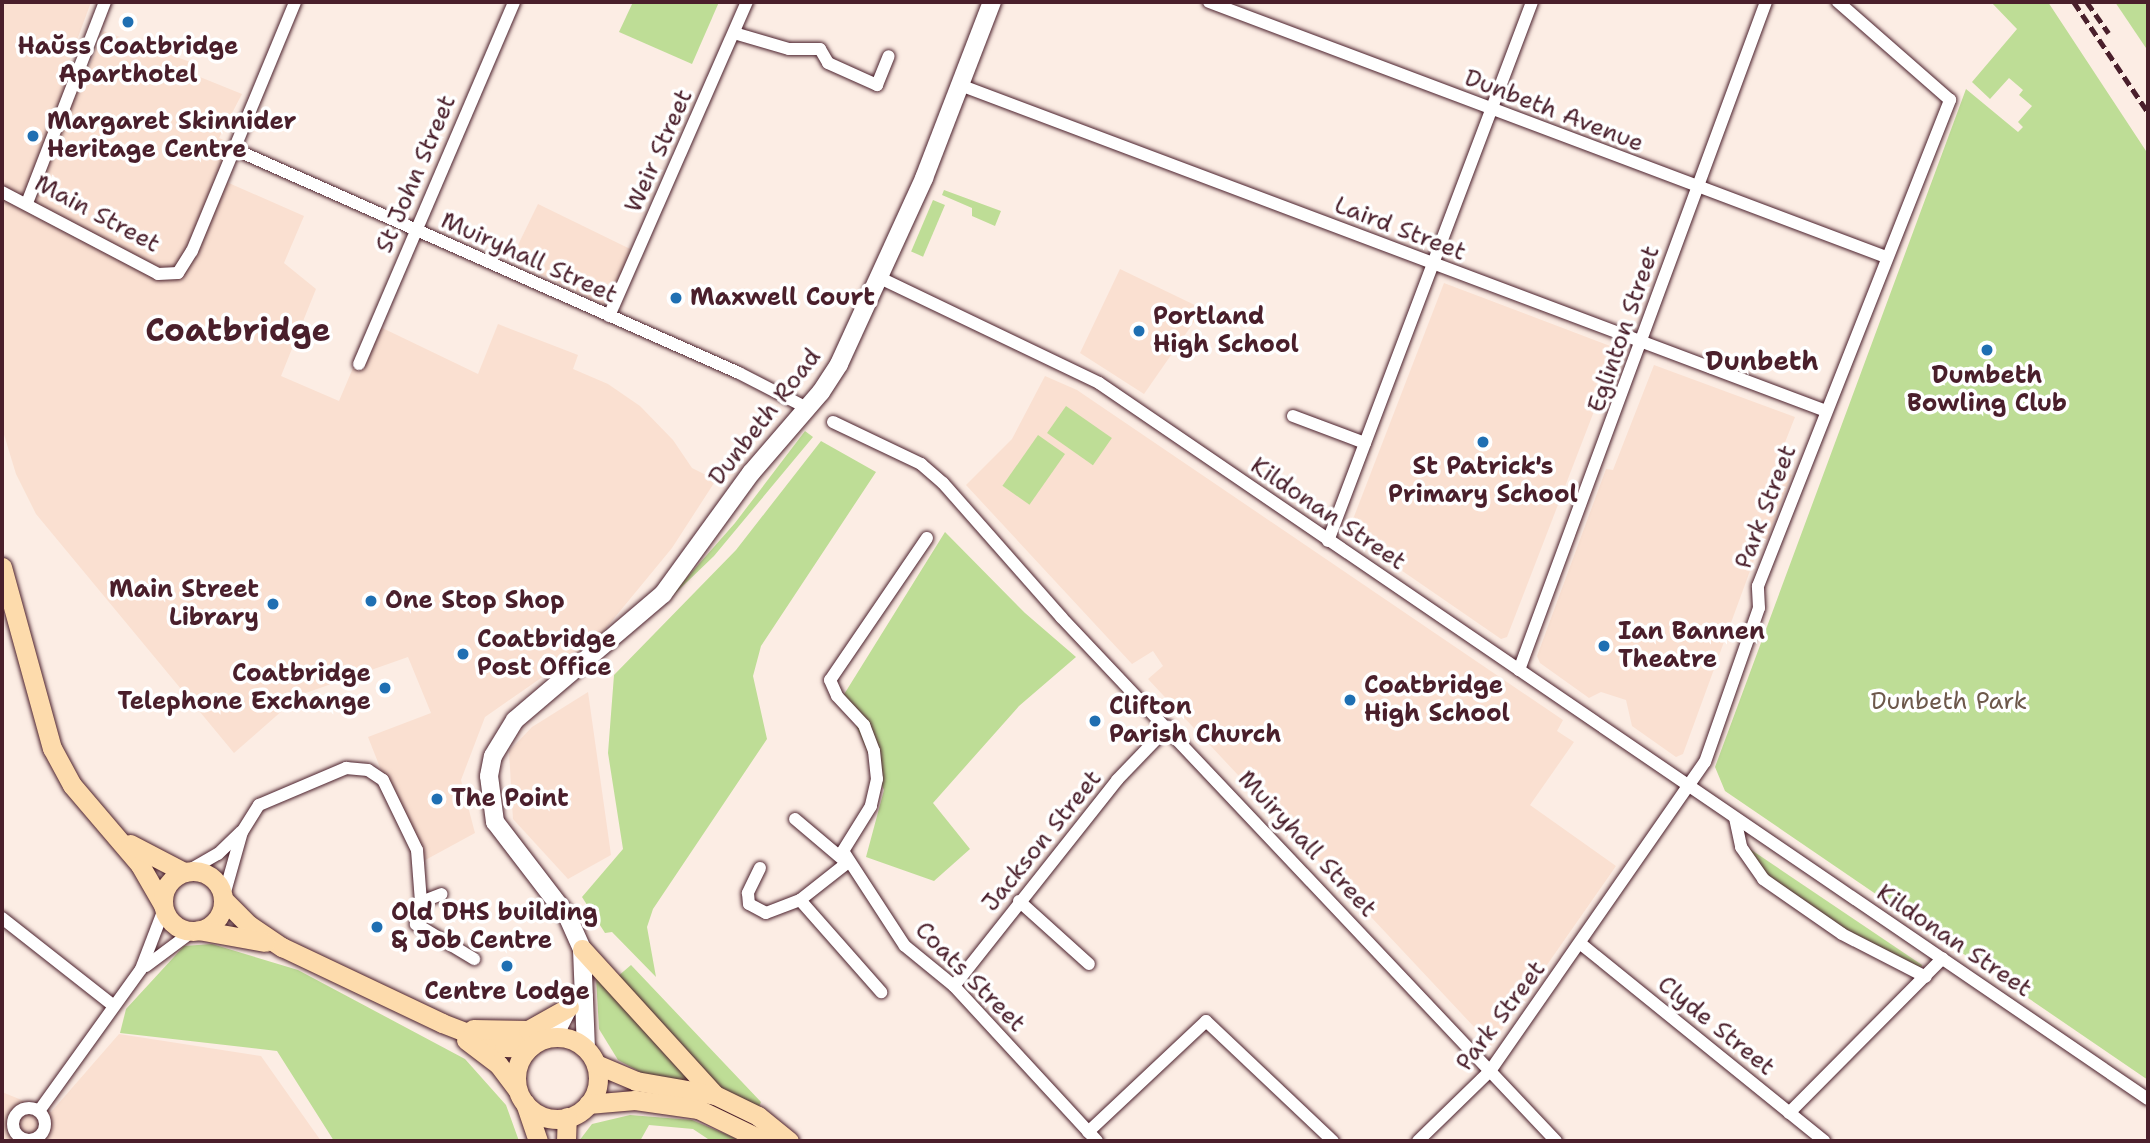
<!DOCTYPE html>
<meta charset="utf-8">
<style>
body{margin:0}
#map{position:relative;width:2150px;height:1143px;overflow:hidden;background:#fcede4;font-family:"Shantell Sans",sans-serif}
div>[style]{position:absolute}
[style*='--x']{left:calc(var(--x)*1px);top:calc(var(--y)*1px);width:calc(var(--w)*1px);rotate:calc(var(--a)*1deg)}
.built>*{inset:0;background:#fae0d1;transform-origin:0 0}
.green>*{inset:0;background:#bedd96;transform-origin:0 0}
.roads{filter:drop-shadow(0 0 2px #4a1f2b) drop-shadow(0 0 2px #4a1f2b)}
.minor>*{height:12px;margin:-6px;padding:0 6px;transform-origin:6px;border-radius:6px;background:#fff}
.minor>.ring{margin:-6px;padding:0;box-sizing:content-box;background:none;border:12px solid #fff;border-radius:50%}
.secondary>*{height:18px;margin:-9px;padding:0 9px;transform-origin:9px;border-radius:9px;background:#fff}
.primary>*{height:19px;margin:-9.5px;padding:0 9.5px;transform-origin:9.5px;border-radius:9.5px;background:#fddbac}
.primary>.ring{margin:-9.5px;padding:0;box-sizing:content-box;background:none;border:19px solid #fddbac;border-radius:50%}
.rail>*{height:4.5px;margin-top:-2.25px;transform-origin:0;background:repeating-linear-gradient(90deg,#4a1f2b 0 10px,transparent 0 15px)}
.dots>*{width:19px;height:19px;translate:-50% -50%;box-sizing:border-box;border:4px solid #fff;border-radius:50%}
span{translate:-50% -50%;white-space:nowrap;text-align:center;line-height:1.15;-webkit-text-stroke:7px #fff;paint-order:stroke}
.poi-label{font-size:24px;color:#4a1f2b;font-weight:700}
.left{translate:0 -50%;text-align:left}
.right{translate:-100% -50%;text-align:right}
.street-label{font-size:24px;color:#4a1f2b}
.park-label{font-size:24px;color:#6d584b}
.neighbourhood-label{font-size:26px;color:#4a1f2b;font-weight:700}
.district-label{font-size:32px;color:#4a1f2b;font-weight:700}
.frame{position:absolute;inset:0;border:4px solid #4a1f2b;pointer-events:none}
</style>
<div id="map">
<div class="built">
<div style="clip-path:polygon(2px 2px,91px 2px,66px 70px,85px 78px,103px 31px,199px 65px,195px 75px,242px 94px,219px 138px,235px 145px,222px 180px,304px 216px,284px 263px,316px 289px,281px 376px,339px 401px,372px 323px,478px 374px,498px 324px,578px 355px,573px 369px,608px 384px,640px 406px,673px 440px,692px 468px,716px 480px,672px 548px,597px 639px,485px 717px,461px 780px,475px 833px,418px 864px,368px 737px,431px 713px,408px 657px,300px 695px,234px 753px,36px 514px,16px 474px,2px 428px)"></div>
<div style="left:538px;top:204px;width:106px;height:62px;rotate:26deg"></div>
<div style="clip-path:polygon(1120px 269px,1203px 309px,1144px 394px,1080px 353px)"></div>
<div style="clip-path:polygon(1444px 283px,1618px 349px,1507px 637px,1501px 639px,1353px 537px,1350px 527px)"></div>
<div style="clip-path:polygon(1654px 365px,1795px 417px,1775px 468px,1792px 475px,1767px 540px,1762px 538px,1683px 754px,1676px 757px,1632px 726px,1626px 700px,1601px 692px,1589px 698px,1540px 663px,1537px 656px,1606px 469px,1613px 470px)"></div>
<div style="clip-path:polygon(1045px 376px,1077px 390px,1563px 720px,1557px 731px,1574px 742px,1530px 805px,1616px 866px,1491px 1045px,1148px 679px,1163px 666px,1153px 651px,1132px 664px,966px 485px,1012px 439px)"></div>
<div style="clip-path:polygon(588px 692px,611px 855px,568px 879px,513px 819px,509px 751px,532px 727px)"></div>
<div style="clip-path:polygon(119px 1034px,261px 1056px,321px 1141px,2px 1141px,2px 1092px,51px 1112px)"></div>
</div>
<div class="green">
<div style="clip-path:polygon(633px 2px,719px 2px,692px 64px,619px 32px)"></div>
<div style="clip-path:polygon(1991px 2px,2048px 2px,2148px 154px,2148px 1080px,1725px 791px,1715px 767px,1966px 89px,2018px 132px,2023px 127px,2018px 122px,2032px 106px,2019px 95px,2023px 90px,2009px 78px,1990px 99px,1972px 82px,2017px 29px)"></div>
<div style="clip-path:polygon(2115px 2px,2148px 2px,2148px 51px)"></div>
<div style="clip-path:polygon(944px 190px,1001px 211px,995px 226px,972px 216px,972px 208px,942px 195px)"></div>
<div style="left:933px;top:200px;width:13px;height:56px;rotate:23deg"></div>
<div style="left:1066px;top:406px;width:56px;height:33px;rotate:35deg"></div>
<div style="clip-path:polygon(805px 431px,813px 437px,714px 556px,662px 606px,735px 523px)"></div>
<div style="left:1038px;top:435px;width:33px;height:62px;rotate:35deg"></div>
<div style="clip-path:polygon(821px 441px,876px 472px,761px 646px,753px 676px,767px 739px,653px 909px,647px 927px,656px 977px,612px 932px,605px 933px,582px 897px,623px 849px,608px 753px,614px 675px,736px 550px)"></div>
<div style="clip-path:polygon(945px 532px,1025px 613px,1076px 657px,1019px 706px,933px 803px,970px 849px,934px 881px,866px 857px,884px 790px,843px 696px)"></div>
<div style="clip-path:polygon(1747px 847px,1922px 965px,1921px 968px,1880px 951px,1810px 908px,1767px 876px)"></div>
<div style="clip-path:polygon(212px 944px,298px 970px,465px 1059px,506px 1105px,519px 1141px,334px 1141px,277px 1051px,120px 1033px,126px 1009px,184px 946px)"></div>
<div style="clip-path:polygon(631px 965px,761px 1102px,758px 1109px,720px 1089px,680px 1042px,632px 999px,617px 977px)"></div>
<div style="clip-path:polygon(596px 977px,693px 1082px,644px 1074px,618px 1060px,599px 1029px)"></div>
<div style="clip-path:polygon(630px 1115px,692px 1120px,742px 1141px,711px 1141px,693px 1129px,649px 1125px,640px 1141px,579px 1141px,592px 1124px)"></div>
</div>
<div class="roads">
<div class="minor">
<div style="--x:1209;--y:2;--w:723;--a:20.64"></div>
<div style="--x:734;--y:33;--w:57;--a:16.2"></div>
<div style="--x:789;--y:49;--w:31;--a:0"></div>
<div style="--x:820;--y:49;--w:16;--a:60"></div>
<div style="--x:828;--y:63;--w:54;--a:24.2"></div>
<div style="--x:877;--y:85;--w:31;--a:-68"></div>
<div style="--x:960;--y:85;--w:925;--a:20.63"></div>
<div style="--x:234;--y:149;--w:552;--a:23.92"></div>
<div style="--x:739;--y:373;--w:76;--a:27.2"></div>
<div style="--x:2;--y:192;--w:176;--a:27.7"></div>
<div style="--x:158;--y:274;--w:20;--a:-3"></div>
<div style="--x:178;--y:273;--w:26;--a:-58"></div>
<div style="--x:192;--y:251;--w:269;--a:-67.5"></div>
<div style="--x:27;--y:203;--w:216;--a:-68.8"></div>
<div style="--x:878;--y:277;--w:245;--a:25.6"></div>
<div style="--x:1099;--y:383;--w:1270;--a:34.32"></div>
<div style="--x:609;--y:316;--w:343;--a:-66.3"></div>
<div style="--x:359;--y:364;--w:394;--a:-66.8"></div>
<div style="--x:1293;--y:416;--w:77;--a:20.6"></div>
<div style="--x:833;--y:422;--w:98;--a:25.5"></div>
<div style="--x:921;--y:464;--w:29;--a:41"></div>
<div style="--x:943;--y:483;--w:179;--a:48.6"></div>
<div style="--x:1061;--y:617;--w:721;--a:46.63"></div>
<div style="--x:927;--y:538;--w:172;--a:124.3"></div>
<div style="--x:830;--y:680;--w:17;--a:66"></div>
<div style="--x:837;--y:696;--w:40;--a:47"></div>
<div style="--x:864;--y:725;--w:28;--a:69"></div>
<div style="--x:874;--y:751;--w:28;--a:84"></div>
<div style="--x:877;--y:779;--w:28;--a:103"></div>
<div style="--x:871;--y:806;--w:53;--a:121.9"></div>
<div style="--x:843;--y:851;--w:113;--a:56.9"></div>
<div style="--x:905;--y:946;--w:63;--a:39.2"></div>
<div style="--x:954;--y:986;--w:211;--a:47.3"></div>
<div style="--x:1328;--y:541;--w:576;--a:-69.27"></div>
<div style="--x:1519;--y:670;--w:712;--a:-69.71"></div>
<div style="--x:1735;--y:818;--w:30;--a:78"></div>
<div style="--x:1741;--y:847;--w:39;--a:55"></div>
<div style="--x:1763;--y:879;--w:96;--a:34.8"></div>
<div style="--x:1842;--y:934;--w:94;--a:27.1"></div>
<div style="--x:795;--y:819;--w:68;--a:40.2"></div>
<div style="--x:847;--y:863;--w:60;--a:141.8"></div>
<div style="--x:760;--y:868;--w:28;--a:116"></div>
<div style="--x:748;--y:893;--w:11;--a:85"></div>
<div style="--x:749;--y:904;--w:19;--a:28"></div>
<div style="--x:766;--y:913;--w:36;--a:-21"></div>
<div style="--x:800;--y:900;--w:123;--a:48.6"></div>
<div style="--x:188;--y:871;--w:34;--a:-30"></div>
<div style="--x:218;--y:854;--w:32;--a:-44"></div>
<div style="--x:223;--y:899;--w:70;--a:-74.2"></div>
<div style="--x:242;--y:832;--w:32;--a:-58"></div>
<div style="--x:259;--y:805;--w:95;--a:-23"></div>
<div style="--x:346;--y:768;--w:22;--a:5"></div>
<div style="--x:368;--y:770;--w:18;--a:34"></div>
<div style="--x:383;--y:780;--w:78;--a:64.1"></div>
<div style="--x:417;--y:850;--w:52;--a:85.6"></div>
<div style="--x:421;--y:902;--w:22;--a:-21"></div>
<div style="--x:1019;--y:901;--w:94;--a:42"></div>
<div style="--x:421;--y:902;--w:23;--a:103"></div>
<div style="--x:416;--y:924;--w:68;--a:31.1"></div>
<div style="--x:2;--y:918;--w:142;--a:38.2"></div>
<div style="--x:1581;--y:944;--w:313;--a:39"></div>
<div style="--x:146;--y:966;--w:59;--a:-36.7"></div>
<div style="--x:954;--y:986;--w:263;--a:-51.6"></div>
<div style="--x:1117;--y:780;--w:74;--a:-46.1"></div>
<div class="ring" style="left:13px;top:1108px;width:20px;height:20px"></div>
<div style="--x:39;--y:1111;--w:175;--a:-54.3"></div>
<div style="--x:141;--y:969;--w:64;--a:-69"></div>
<div style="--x:1789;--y:1113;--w:218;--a:-45.2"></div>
<div style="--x:1088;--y:1132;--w:162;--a:-43.2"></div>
<div style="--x:1206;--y:1021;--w:175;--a:43.4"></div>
<div style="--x:1418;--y:1141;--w:100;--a:-44.2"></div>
<div style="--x:1490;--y:1071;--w:376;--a:-55.2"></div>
<div style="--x:1705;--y:762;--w:163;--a:-70.7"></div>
<div style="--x:1759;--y:608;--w:22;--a:-93"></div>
<div style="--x:1758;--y:586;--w:523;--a:-68.44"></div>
<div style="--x:1950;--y:100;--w:149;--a:-138.8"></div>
</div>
<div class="secondary">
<div style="--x:544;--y:1039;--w:20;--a:-41"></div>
<div style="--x:559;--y:1026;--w:27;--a:-63"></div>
<div style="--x:586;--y:1049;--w:100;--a:-92.3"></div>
<div style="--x:582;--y:949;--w:35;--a:-114"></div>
<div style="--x:568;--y:917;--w:120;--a:-127.5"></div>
<div style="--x:495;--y:822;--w:46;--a:-97.4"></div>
<div style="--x:489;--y:776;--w:20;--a:-79"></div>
<div style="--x:493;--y:756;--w:42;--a:-58.6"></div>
<div style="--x:515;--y:720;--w:194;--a:-40.4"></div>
<div style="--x:663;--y:594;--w:150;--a:-54"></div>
<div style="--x:751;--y:473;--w:107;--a:-49.2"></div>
<div style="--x:821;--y:392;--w:33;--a:-57"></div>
<div style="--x:839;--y:364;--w:205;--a:-65.4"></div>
<div style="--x:924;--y:178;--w:189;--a:-68.9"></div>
</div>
<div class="primary">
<div style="--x:2;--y:567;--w:188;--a:74.6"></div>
<div style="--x:52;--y:748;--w:42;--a:61.6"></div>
<div style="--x:72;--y:785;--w:105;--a:49.6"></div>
<div style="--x:140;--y:865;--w:46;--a:60.1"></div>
<div style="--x:130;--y:844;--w:61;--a:27.4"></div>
<div class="ring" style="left:163px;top:871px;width:41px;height:41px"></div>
<div style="--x:223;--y:899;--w:37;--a:45"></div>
<div style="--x:249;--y:925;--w:40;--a:34"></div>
<div style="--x:282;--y:947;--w:177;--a:25.4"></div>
<div style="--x:442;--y:1023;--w:66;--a:21.2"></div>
<div style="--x:504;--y:1047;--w:25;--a:2"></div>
<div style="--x:199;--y:930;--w:67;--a:10.3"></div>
<div style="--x:582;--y:949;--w:197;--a:47.7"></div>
<div style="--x:473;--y:1029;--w:55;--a:1"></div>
<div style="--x:528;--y:1030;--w:47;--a:-29.3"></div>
<div class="ring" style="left:516px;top:1037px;width:63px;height:63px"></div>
<div style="--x:466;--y:1040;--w:40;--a:37"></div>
<div style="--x:498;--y:1064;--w:31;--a:53"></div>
<div style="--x:596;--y:1064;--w:43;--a:23"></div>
<div style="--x:636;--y:1081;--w:80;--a:10"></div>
<div style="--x:715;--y:1095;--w:48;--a:26"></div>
<div style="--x:758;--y:1116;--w:40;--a:39"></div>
<div style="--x:525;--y:1103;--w:40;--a:71.1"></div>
<div style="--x:588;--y:1104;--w:47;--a:-4.9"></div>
<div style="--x:635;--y:1100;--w:64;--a:8.1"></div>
<div style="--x:698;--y:1109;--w:73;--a:25.9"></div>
<div style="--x:566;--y:1141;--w:24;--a:-88"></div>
</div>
</div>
<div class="rail">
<div style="--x:2074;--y:2;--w:133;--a:56.1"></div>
<div style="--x:2087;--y:2;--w:38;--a:55"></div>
</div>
<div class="dots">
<div style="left:128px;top:22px;background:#1f6fb2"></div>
<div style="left:33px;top:136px;background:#1f6fb2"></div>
<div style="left:676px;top:298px;background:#1f6fb2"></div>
<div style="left:1139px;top:331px;background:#1f6fb2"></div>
<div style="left:1987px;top:350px;background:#1f6fb2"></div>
<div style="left:1483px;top:442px;background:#1f6fb2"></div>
<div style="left:371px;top:601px;background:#1f6fb2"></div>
<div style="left:273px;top:604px;background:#1f6fb2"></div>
<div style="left:1604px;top:646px;background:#1f6fb2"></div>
<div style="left:463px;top:654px;background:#1f6fb2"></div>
<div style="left:385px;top:688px;background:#1f6fb2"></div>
<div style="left:1350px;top:700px;background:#1f6fb2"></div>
<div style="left:1095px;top:721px;background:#1f6fb2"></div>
<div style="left:437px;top:799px;background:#1f6fb2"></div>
<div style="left:377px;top:927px;background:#1f6fb2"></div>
<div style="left:507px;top:966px;background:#1f6fb2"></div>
</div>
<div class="poi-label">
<span style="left:128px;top:61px">Haŭss Coatbridge<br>Aparthotel</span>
<span class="left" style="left:47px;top:136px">Margaret Skinnider<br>Heritage Centre</span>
<span class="left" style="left:690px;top:298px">Maxwell Court</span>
<span class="left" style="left:1153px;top:331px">Portland<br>High School</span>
<span style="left:1987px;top:390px">Dumbeth<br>Bowling Club</span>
<span style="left:1483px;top:481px">St Patrick's<br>Primary School</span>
<span class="right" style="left:259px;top:604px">Main Street<br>Library</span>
<span class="left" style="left:385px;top:601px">One Stop Shop</span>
<span class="left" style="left:1618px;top:646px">Ian Bannen<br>Theatre</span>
<span class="left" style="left:477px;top:654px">Coatbridge<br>Post Office</span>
<span class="right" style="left:371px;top:688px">Coatbridge<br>Telephone Exchange</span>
<span class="left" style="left:1364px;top:700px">Coatbridge<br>High School</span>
<span class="left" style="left:1109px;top:721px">Clifton<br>Parish Church</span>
<span class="left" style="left:451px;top:799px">The Point</span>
<span class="left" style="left:391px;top:927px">Old DHS building<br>&amp; Job Centre</span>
<span style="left:507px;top:992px">Centre Lodge</span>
</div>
<div class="street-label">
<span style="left:1554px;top:111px;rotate:21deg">Dunbeth Avenue</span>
<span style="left:659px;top:151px;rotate:-66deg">Weir Street</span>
<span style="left:416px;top:174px;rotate:-67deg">St John Street</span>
<span style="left:97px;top:214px;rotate:28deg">Main Street</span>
<span style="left:1400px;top:229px;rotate:21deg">Laird Street</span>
<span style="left:529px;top:258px;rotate:24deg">Muiryhall Street</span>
<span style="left:1624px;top:329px;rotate:-71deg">Eglinton Street</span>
<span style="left:765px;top:417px;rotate:-52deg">Dunbeth Road</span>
<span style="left:1766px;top:507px;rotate:-69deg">Park Street</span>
<span style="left:1328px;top:514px;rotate:34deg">Kildonan Street</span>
<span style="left:1042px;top:841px;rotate:-51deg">Jackson Street</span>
<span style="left:1307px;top:844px;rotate:47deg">Muiryhall Street</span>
<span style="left:1954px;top:941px;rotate:34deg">Kildonan Street</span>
<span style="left:970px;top:977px;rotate:45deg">Coats Street</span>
<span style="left:1501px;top:1016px;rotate:-53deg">Park Street</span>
<span style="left:1716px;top:1026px;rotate:39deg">Clyde Street</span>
</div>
<div class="park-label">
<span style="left:1949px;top:702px">Dunbeth Park</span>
</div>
<div class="neighbourhood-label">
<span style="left:1762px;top:361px">Dunbeth</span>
</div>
<div class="district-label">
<span style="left:238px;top:330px">Coatbridge</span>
</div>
<div class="frame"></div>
</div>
